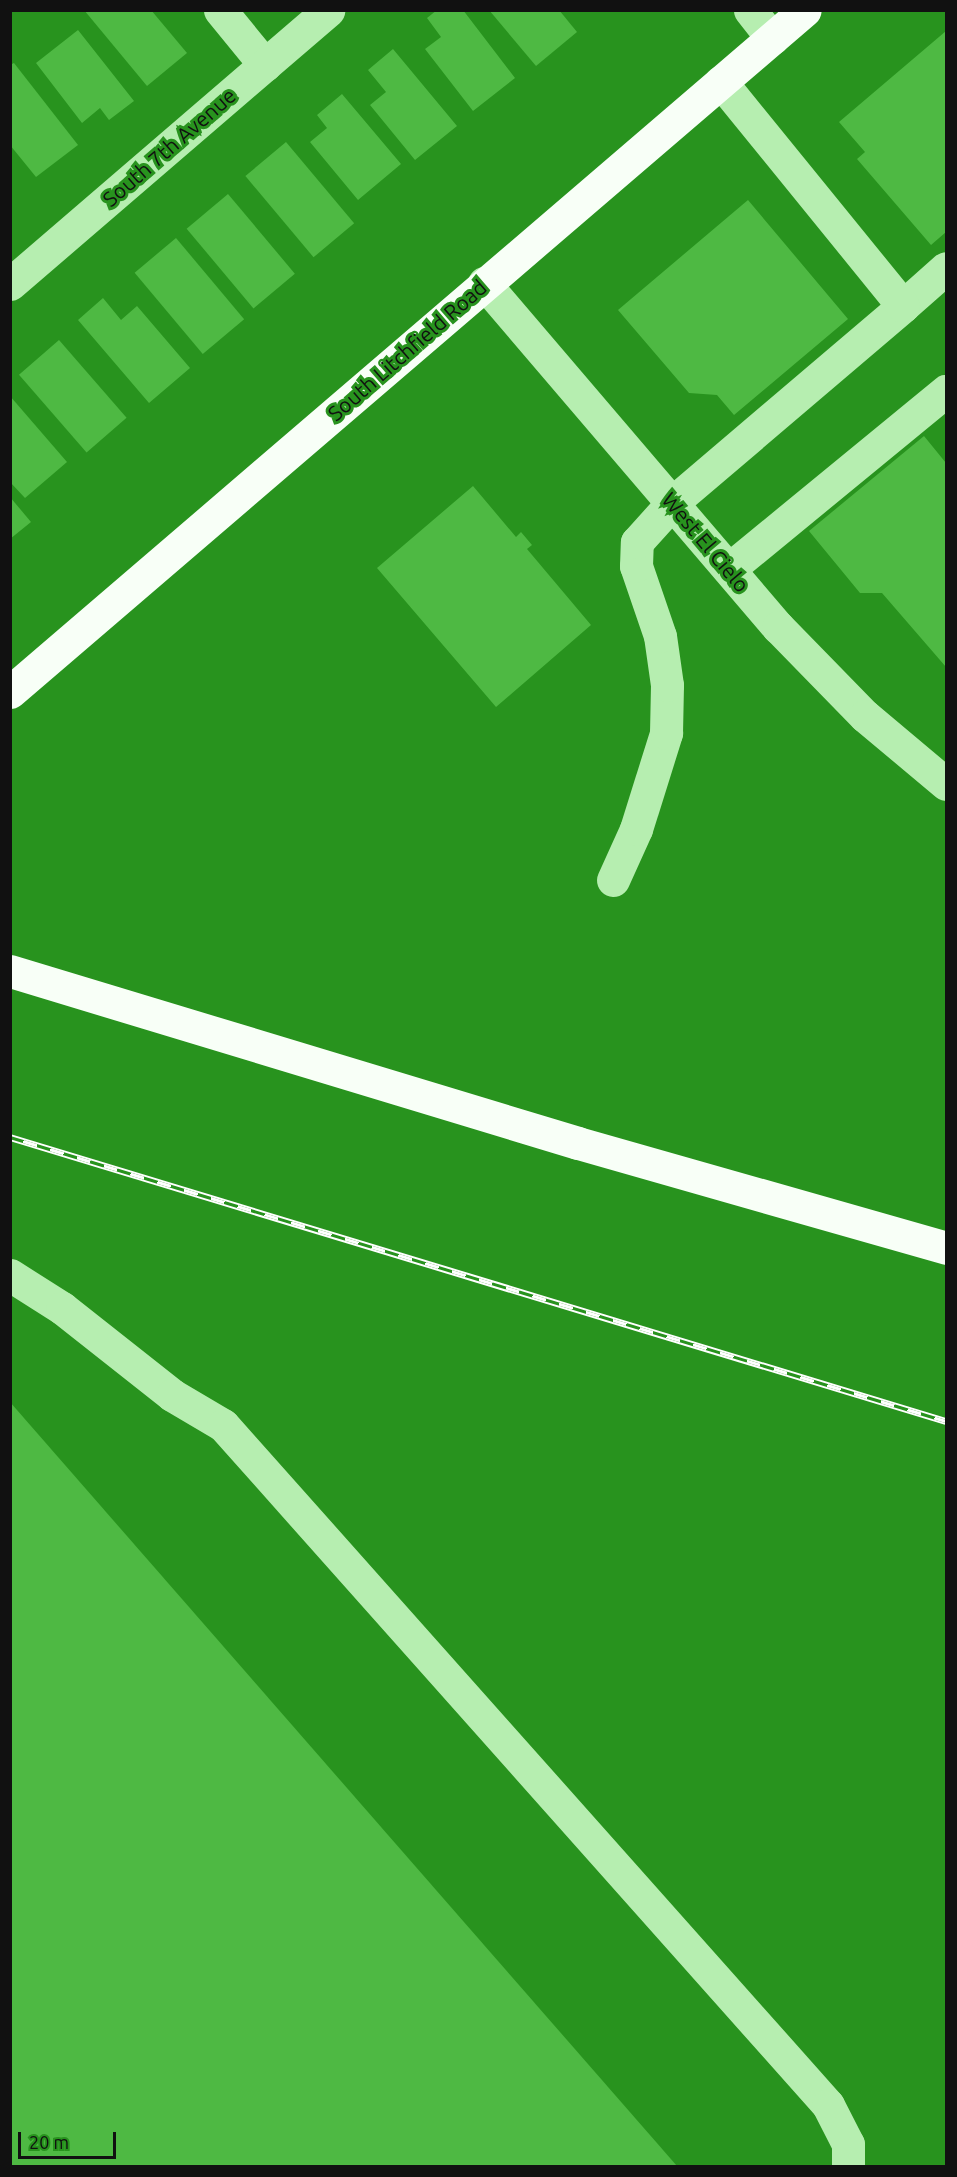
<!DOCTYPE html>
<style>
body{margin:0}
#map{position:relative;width:957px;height:2177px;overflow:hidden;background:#28931e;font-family:Ubuntu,sans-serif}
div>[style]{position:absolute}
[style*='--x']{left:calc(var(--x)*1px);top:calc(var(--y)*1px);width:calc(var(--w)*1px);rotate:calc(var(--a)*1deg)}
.building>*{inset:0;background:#4eb943;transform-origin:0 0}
.minor>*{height:33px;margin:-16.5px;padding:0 16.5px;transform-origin:16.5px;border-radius:16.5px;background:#b6eeb0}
.major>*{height:33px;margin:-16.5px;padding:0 16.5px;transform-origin:16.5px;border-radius:16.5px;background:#f8fff7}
.rail>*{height:7px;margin-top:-3.5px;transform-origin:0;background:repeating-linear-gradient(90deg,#28931e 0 14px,#fff 0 28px);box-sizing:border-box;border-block:2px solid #fff}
span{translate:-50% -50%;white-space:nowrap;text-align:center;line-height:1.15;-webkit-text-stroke:6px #28931e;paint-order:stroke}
.street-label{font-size:21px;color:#111}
.frame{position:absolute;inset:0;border:12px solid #111;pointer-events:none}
.scale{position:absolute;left:18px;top:2132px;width:98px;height:27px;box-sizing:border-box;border:3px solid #111;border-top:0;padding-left:8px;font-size:18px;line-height:21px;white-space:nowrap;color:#111;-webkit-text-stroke:4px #28931e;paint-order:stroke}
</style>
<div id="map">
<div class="building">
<div style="clip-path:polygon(84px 10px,151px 10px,187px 53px,147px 86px)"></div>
<div style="clip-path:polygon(437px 10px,463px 10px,515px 78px,473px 111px,425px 49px,441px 37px,427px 18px)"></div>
<div style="clip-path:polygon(489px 10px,559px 10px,577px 32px,536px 66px)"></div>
<div style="clip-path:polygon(78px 30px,134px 101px,109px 120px,100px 108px,82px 123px,36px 63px)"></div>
<div style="clip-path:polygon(946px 31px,946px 232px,931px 245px,857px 159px,865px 152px,839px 122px)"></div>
<div style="clip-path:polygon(393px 49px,457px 126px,415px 160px,370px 105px,386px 92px,368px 70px)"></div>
<div style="clip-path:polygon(14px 63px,78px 145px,36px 177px,10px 145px,10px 65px)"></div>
<div style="clip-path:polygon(342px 94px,401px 164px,358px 200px,310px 142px,327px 128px,317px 115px)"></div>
<div style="left:286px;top:142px;width:106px;height:53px;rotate:50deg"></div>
<div style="left:228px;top:194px;width:104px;height:54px;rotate:50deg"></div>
<div style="clip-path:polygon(748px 200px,848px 319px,734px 415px,717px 395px,689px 393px,618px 310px)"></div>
<div style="left:176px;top:238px;width:106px;height:54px;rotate:50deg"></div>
<div style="clip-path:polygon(103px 298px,121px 320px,137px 306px,190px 368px,149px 403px,78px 320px)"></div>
<div style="left:59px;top:340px;width:103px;height:53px;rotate:49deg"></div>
<div style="clip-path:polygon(10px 396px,67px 462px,25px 498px,10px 482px)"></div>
<div style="clip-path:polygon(924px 436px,946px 463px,946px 667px,882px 593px,860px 593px,809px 531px)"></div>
<div style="clip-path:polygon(473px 486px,516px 537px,521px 532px,532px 545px,527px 549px,591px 625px,496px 707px,377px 568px)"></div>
<div style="clip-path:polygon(10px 497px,31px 522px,10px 539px)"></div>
<div style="clip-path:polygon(10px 1402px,677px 2166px,10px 2166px)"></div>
</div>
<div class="minor">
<div style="--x:220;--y:10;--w:71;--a:50.7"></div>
<div style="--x:750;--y:10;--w:36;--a:52"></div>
<div style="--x:484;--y:283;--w:453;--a:49.5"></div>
<div style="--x:778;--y:627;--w:124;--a:45.7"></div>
<div style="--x:865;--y:716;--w:106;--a:40"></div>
<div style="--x:10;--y:284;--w:420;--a:-40.7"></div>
<div style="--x:903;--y:306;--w:57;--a:-41.5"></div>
<div style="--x:729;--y:569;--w:281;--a:-39.4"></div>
<div style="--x:613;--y:880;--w:56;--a:-65.7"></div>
<div style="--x:636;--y:829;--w:101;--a:-72.6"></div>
<div style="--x:666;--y:733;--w:48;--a:-88.8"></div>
<div style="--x:667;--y:685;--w:49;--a:-98.1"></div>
<div style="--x:660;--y:636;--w:74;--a:-108.9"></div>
<div style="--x:636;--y:566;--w:24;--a:-88"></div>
<div style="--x:637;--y:542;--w:54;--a:-48"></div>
<div style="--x:673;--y:502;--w:302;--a:-40.4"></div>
<div style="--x:903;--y:306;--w:289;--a:-129.1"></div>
<div style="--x:10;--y:1275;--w:62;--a:32.4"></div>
<div style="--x:62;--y:1308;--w:140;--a:38.3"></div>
<div style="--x:172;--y:1395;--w:59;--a:30.5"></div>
<div style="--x:223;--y:1425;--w:910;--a:48.34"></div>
<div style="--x:828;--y:2105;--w:44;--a:62.9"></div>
<div style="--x:848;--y:2144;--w:22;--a:90"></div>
</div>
<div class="major">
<div style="--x:10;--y:692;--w:1047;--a:-40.63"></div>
<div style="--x:10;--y:971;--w:593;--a:16.85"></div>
<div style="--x:578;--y:1143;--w:383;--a:15.9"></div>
</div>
<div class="rail">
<div style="--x:10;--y:1137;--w:978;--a:16.88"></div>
</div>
<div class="street-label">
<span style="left:169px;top:147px;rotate:-41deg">South 7th Avenue</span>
<span style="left:407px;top:350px;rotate:-41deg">South Litchfield Road</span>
<span style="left:706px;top:542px;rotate:50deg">West El Cielo</span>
</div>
<div class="frame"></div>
<div class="scale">20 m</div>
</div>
